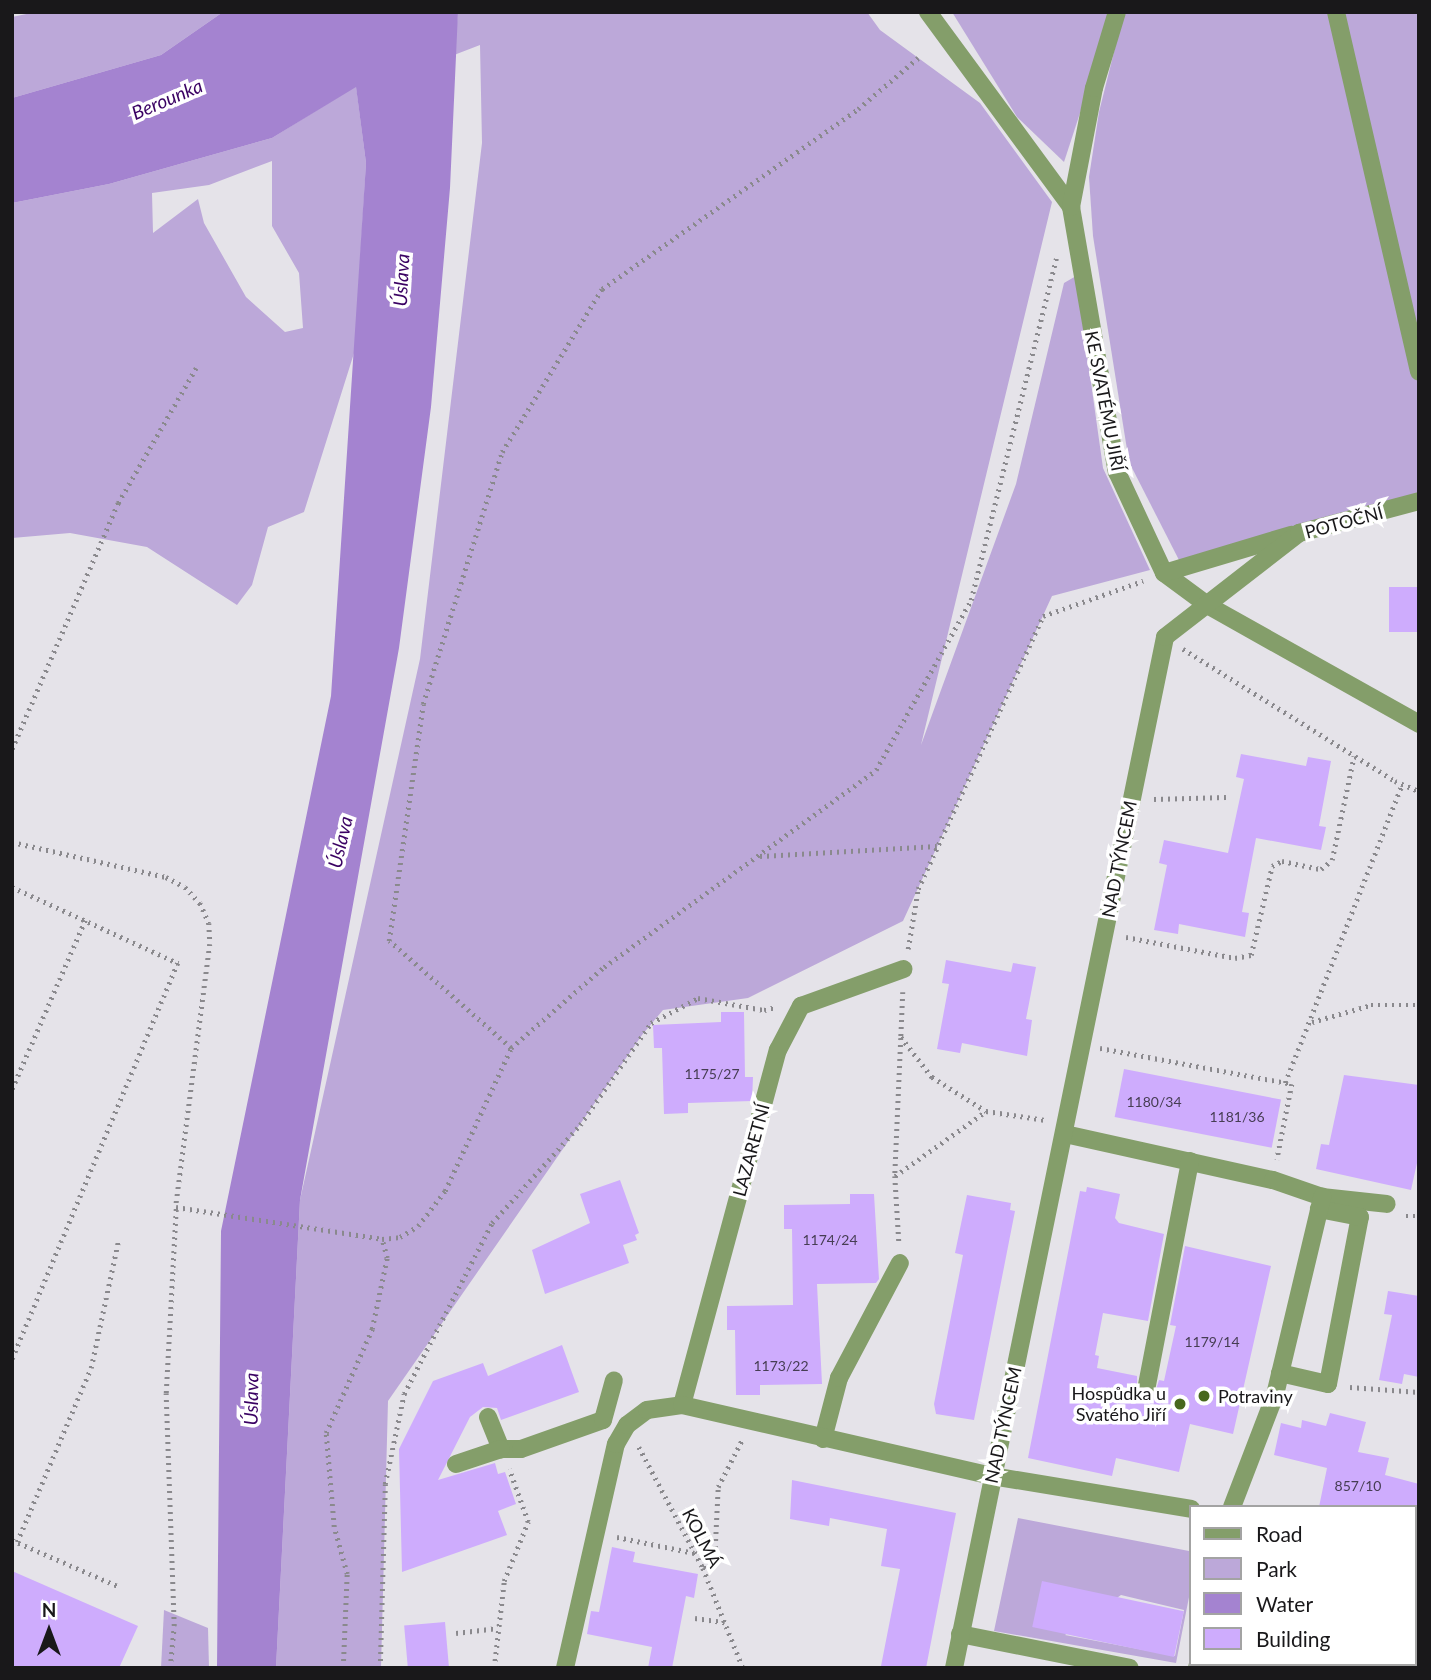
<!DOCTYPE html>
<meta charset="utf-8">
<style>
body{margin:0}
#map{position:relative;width:1431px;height:1680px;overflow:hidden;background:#e5e3e9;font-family:Lato,sans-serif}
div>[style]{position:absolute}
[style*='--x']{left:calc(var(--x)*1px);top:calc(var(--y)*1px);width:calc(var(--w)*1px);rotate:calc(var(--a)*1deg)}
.green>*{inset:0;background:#bca8d9}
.water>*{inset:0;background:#a483d0}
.building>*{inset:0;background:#ceacfd;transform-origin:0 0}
.path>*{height:4.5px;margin-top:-2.25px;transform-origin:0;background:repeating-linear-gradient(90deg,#8a898d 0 2px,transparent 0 7px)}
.minor>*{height:18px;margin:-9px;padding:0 9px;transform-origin:9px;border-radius:9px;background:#849e6a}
.dots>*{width:19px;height:19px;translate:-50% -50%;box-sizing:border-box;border:4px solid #fff;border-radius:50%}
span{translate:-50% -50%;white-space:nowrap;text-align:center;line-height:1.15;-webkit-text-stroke:7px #fff;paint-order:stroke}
.number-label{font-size:14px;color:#463d53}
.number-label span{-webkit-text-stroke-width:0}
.street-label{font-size:18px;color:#19181a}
.poi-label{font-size:18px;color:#19181a}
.right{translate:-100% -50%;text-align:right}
.left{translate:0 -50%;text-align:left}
.water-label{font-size:19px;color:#3a0263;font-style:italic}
.frame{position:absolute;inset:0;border:14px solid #19181a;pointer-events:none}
.legend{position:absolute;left:1189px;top:1505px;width:228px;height:161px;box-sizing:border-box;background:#fff;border:2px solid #a3a3a3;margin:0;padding:9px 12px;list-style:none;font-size:21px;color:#19181a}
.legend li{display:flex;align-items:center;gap:14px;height:35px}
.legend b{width:35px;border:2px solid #a3a3a3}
.north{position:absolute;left:14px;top:1596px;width:70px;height:70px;-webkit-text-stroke:5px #fff;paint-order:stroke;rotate:0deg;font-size:19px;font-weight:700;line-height:28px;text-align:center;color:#19181a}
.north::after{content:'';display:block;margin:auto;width:24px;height:32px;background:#19181a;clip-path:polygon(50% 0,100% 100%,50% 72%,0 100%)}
</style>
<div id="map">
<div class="green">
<div style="clip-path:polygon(36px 12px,223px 12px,161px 55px,12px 98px,12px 17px)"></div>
<div style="clip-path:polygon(458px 12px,867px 12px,880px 30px,980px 103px,1052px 202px,921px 745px,1016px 484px,1064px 283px,1076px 276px,1103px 468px,1150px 570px,1052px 596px,903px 921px,748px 998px,663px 1010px,642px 1035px,388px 1401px,381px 1668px,276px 1668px,300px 1200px,420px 659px,482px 143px,480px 45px,454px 55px)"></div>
<div style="clip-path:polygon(952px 12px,1113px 12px,1064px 162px,1017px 117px)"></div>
<div style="clip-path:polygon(1124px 12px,1419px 12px,1419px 498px,1180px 562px,1129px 462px,1093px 236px,1089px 177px,1099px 112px)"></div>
<div style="clip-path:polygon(evenodd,356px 86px,366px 163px,355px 350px,304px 512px,268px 527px,252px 585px,237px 605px,147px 547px,70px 533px,12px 538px,12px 203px,109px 184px,272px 138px,356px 86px,272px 161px,272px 226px,299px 273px,303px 328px,285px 332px,246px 297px,204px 223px,198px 199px,153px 233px,152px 193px,209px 185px,272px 161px)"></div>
<div style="clip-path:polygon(evenodd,1018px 1518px,1189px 1551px,1191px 1587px,1176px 1663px,994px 1631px,1018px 1518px,1121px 1595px,1184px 1610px,1175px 1656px,1065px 1635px,1121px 1595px)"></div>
<div style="clip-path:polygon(164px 1610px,208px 1628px,209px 1668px,161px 1668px)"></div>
</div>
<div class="water">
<div style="clip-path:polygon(223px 12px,458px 12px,450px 188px,431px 407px,399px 648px,300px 1200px,276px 1668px,217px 1668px,221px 1231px,331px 696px,366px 163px,356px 87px,272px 138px,109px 184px,12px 203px,12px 98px,161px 55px)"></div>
</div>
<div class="building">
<div style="left:1389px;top:587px;width:30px;height:45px"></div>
<div style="clip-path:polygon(1241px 754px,1306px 766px,1308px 757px,1331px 761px,1319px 826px,1326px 827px,1321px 850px,1256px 838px,1242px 912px,1249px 913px,1245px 937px,1179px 924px,1178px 934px,1154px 930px,1167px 865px,1159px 863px,1164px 840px,1228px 853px,1244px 779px,1236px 777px)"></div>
<div style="clip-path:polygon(946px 960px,1011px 972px,1013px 963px,1036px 967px,1026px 1019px,1032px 1020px,1027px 1056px,962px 1043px,960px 1053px,937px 1049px,949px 984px,942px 983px)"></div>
<div style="clip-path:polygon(721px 1012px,744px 1012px,745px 1077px,753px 1077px,752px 1101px,688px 1103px,688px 1113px,664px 1114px,662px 1048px,654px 1048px,653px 1025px,721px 1022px)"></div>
<div style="left:1124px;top:1069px;width:160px;height:49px;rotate:11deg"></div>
<div style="clip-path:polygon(1344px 1075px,1419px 1085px,1419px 1154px,1411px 1190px,1316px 1169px,1321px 1144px,1329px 1145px)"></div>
<div style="clip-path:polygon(620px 1180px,639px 1233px,635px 1235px,637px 1240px,623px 1245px,629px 1263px,545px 1294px,532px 1250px,590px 1223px,580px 1194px)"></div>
<div style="clip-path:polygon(1087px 1187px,1120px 1194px,1115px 1218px,1119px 1223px,1164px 1234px,1148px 1321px,1103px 1313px,1095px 1355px,1099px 1356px,1097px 1368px,1137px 1376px,1137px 1389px,1144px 1396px,1155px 1393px,1159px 1380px,1164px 1381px,1176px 1326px,1170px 1325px,1185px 1246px,1271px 1266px,1233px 1434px,1190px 1424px,1179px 1472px,1116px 1458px,1112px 1476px,1028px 1458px,1080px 1191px,1086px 1192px)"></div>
<div style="clip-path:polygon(850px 1194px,874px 1194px,879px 1279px,876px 1283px,817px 1284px,822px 1384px,760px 1385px,760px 1395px,736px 1395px,735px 1330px,727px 1330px,727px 1306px,793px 1305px,792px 1229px,784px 1229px,784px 1205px,850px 1204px)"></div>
<div style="clip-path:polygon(967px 1195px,1011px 1203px,1010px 1210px,1015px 1211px,974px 1420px,936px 1414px,934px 1404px,963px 1255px,955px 1253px)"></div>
<div style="clip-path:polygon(1388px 1291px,1419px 1296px,1419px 1377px,1404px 1374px,1402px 1384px,1379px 1380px,1392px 1315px,1384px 1314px)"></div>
<div style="clip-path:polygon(562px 1345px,579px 1392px,501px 1420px,497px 1408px,483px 1407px,470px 1417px,438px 1480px,495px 1463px,498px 1474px,505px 1472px,516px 1504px,498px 1511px,507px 1535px,402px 1572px,399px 1449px,433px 1381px,483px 1363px,488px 1376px)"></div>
<div style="clip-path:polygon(1330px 1413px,1366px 1422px,1358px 1452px,1389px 1458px,1385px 1475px,1419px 1484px,1419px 1507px,1319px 1507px,1327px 1468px,1274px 1455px,1281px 1423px,1301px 1428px,1302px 1420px,1326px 1426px)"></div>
<div style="clip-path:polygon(792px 1480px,956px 1513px,926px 1668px,881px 1666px,900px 1569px,881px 1566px,887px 1529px,830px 1518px,829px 1526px,790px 1519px)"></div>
<div style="clip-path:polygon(612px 1547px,635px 1552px,633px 1562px,698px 1574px,694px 1598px,686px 1596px,672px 1668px,648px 1668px,652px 1647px,587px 1634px,591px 1611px,599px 1612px)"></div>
<div style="clip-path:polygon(12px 1571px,138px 1626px,119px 1668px,12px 1668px)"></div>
<div style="left:1042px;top:1581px;width:145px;height:47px;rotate:12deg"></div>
<div style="left:445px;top:1622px;width:46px;height:41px;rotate:85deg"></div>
</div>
<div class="path">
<div style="--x:1183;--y:649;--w:250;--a:31.9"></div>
<div style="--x:1395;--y:781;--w:26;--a:23"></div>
<div style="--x:12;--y:749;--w:268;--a:-66.7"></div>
<div style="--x:118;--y:503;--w:156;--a:-60"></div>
<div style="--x:1154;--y:799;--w:72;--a:-1.6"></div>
<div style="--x:12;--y:842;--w:158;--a:12.8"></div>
<div style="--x:166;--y:877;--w:21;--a:28"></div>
<div style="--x:185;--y:887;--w:22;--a:47"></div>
<div style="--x:200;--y:903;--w:22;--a:66"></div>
<div style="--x:209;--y:923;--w:21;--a:87"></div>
<div style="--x:210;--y:944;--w:265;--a:97.4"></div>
<div style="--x:760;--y:856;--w:177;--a:-3.2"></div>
<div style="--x:12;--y:887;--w:183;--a:24.6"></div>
<div style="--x:178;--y:963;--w:430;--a:112.7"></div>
<div style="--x:1126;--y:937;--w:111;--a:10.9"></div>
<div style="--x:1235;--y:958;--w:16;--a:-11"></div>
<div style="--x:1251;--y:955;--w:91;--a:-76.7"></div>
<div style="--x:1272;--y:866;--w:11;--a:-27"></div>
<div style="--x:1282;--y:861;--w:40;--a:12"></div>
<div style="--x:1321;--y:869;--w:14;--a:-39"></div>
<div style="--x:1332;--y:860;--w:106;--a:-78.1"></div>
<div style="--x:908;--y:949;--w:61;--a:-80.5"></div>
<div style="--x:918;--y:889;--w:300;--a:-65.4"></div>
<div style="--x:1043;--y:616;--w:106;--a:-19.3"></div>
<div style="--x:903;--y:992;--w:45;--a:92.5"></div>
<div style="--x:901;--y:1037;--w:51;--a:52.2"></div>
<div style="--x:932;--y:1077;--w:64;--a:32.2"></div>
<div style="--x:986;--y:1111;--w:60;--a:8.7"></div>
<div style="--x:1312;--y:1022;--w:61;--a:-16.1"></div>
<div style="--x:1371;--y:1005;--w:48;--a:0"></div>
<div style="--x:901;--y:1038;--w:138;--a:92.5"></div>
<div style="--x:895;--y:1176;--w:112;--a:-35.5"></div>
<div style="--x:511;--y:1048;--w:162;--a:-138.7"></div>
<div style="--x:389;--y:941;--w:239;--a:-81.8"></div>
<div style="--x:423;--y:704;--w:264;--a:-72.6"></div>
<div style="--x:502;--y:452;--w:191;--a:-58.5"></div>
<div style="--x:602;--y:289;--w:313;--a:-35.1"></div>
<div style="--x:858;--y:109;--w:79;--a:-40.4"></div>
<div style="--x:1100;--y:1048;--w:195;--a:10.6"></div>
<div style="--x:1292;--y:1084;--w:77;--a:101.2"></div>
<div style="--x:1285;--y:1083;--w:321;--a:-68.6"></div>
<div style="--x:12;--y:1089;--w:184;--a:-66.6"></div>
<div style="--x:895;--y:1176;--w:66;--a:86.5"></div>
<div style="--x:1406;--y:1216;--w:13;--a:0"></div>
<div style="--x:1350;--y:1387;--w:69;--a:4.1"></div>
<div style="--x:639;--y:1447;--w:137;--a:62.1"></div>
<div style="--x:703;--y:1568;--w:108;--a:68.2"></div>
<div style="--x:617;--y:1537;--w:79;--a:11.7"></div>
<div style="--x:12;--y:1540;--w:116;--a:23.5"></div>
<div style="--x:17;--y:1542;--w:189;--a:-67"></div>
<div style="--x:91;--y:1368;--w:129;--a:-77.9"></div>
<div style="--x:703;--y:1567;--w:22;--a:-58"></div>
<div style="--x:715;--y:1548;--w:61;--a:-87.2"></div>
<div style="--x:718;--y:1487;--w:55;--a:-63"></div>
<div style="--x:695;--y:1618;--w:30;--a:8"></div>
<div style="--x:456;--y:1633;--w:42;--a:-6.8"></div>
<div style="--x:170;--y:1668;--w:42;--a:-84.6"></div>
<div style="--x:174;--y:1626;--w:233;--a:-92"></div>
<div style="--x:166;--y:1393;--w:186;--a:-86.9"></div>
<div style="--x:176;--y:1207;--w:208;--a:8.8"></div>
<div style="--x:382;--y:1239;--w:18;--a:-6"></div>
<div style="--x:400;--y:1237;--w:21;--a:-31"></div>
<div style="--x:418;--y:1226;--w:44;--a:-52.4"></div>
<div style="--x:445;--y:1191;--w:157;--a:-65.2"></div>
<div style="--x:511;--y:1048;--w:123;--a:-41.1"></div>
<div style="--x:604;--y:967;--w:336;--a:-35.9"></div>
<div style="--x:876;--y:770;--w:195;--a:-60.8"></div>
<div style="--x:971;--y:600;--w:352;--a:-76"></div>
<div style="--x:343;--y:1668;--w:94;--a:-87.6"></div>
<div style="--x:347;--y:1574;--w:49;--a:-105.5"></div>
<div style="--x:334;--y:1527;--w:94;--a:-94.9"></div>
<div style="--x:326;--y:1433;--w:114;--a:-66.1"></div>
<div style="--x:372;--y:1329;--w:73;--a:-78.1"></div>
<div style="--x:387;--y:1258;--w:20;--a:-105"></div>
<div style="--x:380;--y:1668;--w:184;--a:-88.4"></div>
<div style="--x:385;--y:1484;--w:92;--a:-78.1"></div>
<div style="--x:404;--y:1394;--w:192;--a:-62.8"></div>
<div style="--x:492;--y:1223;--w:132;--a:-48.1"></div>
<div style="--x:580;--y:1125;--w:124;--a:-55.2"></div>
<div style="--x:651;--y:1023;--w:53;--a:-28"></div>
<div style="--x:698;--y:998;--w:67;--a:10.3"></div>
<div style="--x:764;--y:1010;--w:12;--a:-14"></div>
<div style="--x:494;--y:1668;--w:88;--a:-83.4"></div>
<div style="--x:504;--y:1581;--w:64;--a:-67.9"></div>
<div style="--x:528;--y:1522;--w:56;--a:-109.7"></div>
</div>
<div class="minor">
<div style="--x:928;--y:12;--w:242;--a:53.7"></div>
<div style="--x:1071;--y:207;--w:269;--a:80.2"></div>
<div style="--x:1117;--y:472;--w:111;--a:65"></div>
<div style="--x:1164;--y:573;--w:56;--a:36.3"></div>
<div style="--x:1209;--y:606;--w:241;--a:29.3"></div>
<div style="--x:1336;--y:12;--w:369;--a:77"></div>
<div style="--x:1071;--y:207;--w:121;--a:-79.1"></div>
<div style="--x:1094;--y:88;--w:79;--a:-73.2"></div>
<div style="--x:1164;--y:573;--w:133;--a:-16.7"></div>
<div style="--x:1065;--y:1134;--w:213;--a:12.5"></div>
<div style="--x:1273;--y:1180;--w:52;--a:19.1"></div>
<div style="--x:1322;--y:1197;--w:65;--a:6.1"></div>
<div style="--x:1280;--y:1373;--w:49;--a:12.9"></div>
<div style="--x:1328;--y:1384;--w:170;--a:-79.2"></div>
<div style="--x:1360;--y:1217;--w:42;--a:-169"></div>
<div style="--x:1147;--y:1385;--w:228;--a:-79.1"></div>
<div style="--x:682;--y:1405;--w:368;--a:-74.9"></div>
<div style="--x:778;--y:1050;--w:50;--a:-62.4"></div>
<div style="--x:801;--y:1006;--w:109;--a:-19.8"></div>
<div style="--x:488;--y:1417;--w:35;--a:68"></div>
<div style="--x:501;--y:1449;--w:20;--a:0"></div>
<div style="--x:521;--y:1449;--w:87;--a:-19.5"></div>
<div style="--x:603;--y:1420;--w:41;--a:-74.6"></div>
<div style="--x:823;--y:1439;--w:63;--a:-75.3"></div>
<div style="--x:839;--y:1378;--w:130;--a:-62.1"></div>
<div style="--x:456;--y:1464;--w:47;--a:-18.4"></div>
<div style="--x:1232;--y:1507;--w:120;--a:-69"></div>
<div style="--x:1275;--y:1395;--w:204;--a:-76.6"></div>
<div style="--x:1415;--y:1560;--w:4;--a:14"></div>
<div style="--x:960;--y:1634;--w:173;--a:11.3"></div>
<div style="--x:1415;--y:1663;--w:6;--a:-51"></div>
<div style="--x:565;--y:1668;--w:230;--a:-77.2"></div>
<div style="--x:616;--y:1444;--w:22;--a:-60"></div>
<div style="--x:627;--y:1425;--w:25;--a:-37"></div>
<div style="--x:647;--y:1410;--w:35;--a:-8"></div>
<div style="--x:682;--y:1405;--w:318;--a:12.9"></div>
<div style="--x:992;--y:1476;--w:202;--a:9.4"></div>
<div style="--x:954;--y:1668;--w:1052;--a:-78.43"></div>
<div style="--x:1165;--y:637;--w:170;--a:-37.8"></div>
<div style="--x:1299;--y:533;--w:124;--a:-14.9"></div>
<div style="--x:1197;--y:1668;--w:4;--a:-76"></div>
</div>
<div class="dots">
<div style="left:1204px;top:1396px;background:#47671d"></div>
<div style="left:1180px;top:1404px;background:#47671d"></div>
</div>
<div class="number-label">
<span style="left:712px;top:1074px">1175/27</span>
<span style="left:1154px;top:1102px">1180/34</span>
<span style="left:1237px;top:1117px">1181/36</span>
<span style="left:830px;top:1240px">1174/24</span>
<span style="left:1212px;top:1342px">1179/14</span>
<span style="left:781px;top:1366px">1173/22</span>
<span style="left:1358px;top:1486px">857/10</span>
</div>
<div class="street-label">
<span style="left:1105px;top:401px;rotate:79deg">KE SVATÉMU JIŘÍ</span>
<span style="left:1344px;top:522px;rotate:-15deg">POTOČNÍ</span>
<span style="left:1119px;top:859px;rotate:-79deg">NAD TÝNCEM</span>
<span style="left:751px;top:1150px;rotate:-75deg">LAZARETNÍ</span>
<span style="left:1003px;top:1425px;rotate:-78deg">NAD TÝNCEM</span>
<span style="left:702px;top:1538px;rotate:63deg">KOLMÁ</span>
</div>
<div class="poi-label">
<span class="right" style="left:1166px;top:1404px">Hospůdka u<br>Svatého Jiří</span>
<span class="left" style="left:1218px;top:1396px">Potraviny</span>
</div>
<div class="water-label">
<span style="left:167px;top:99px;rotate:-23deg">Berounka</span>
<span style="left:401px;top:280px;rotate:-87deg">Úslava</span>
<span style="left:340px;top:842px;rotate:-77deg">Úslava</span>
<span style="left:251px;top:1399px;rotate:-89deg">Úslava</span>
</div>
<div class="frame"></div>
<ul class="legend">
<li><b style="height:9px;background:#849e6a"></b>Road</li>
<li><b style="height:19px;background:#bca8d9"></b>Park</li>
<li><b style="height:19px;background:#a483d0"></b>Water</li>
<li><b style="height:19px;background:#ceacfd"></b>Building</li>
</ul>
<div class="north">N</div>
</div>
